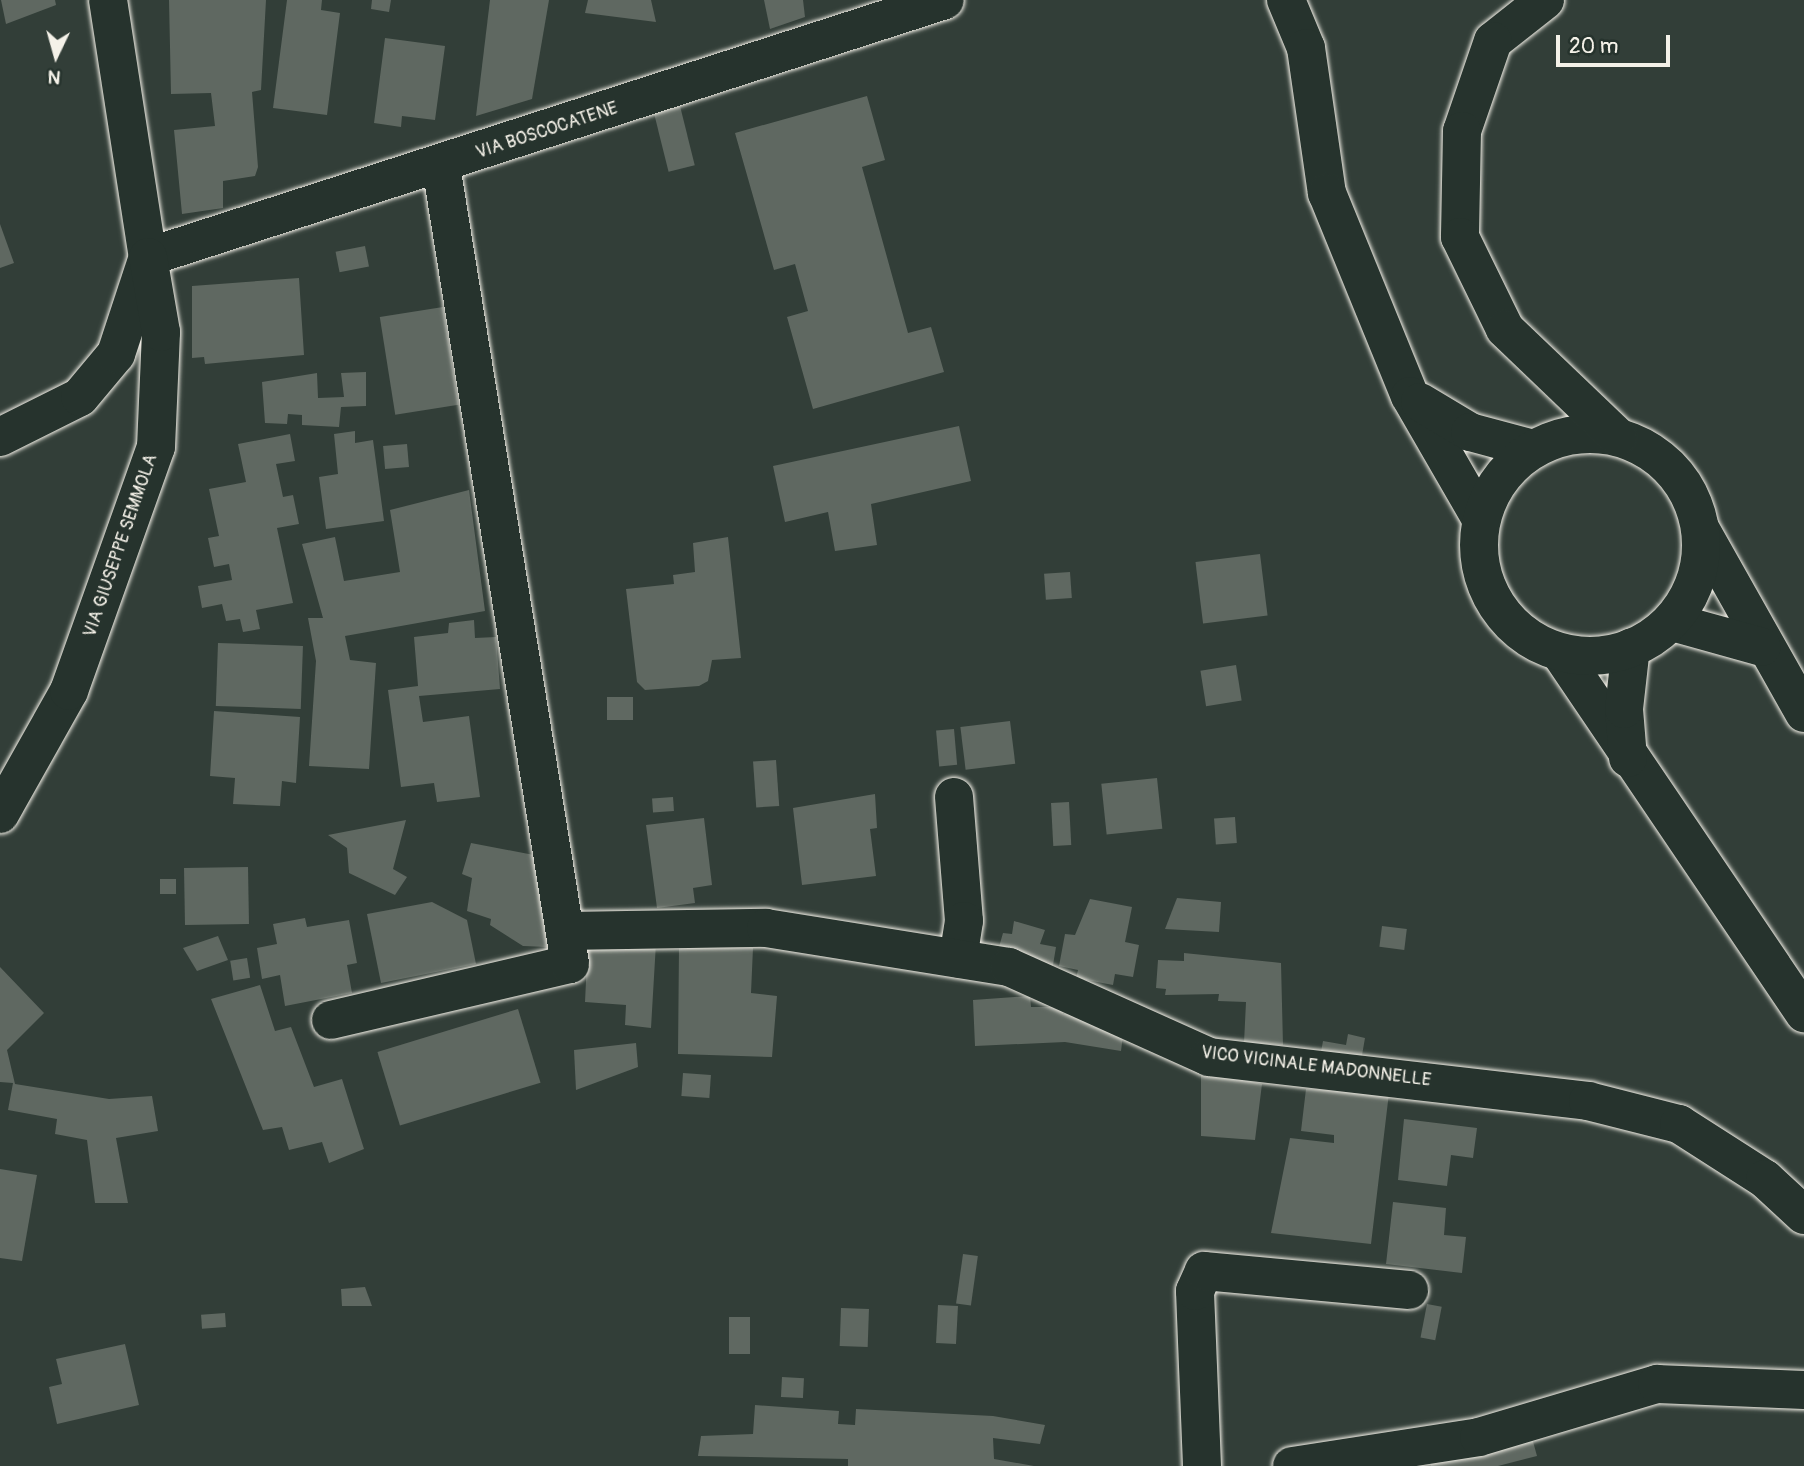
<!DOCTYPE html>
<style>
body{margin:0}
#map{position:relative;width:1804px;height:1466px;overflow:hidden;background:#323e38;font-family:Pangolin,sans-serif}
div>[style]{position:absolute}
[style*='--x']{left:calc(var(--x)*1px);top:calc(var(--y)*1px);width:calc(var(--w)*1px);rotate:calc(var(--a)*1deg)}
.building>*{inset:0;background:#5f6861;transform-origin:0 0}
.roads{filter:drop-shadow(0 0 2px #f4f1e8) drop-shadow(0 0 2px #f4f1e8)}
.minor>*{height:38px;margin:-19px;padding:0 19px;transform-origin:19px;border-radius:19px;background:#26332d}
.tertiary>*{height:38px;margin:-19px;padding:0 19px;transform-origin:19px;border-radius:19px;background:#26332d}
.secondary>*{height:38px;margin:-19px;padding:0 19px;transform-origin:19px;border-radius:19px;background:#26332d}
.secondary>.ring{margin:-19px;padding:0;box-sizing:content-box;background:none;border:38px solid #26332d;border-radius:50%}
.motorway>*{height:38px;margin:-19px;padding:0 19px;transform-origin:19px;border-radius:19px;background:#26332d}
span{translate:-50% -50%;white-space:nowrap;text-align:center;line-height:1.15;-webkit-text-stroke:5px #26332d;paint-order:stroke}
.street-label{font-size:18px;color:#f4f1e8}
.north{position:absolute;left:21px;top:21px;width:70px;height:70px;-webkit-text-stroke:5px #26332d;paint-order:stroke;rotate:185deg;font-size:19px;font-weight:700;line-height:28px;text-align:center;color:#f4f1e8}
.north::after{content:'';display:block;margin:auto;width:24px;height:32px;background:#f4f1e8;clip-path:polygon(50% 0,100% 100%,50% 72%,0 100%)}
.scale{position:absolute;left:1556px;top:35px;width:114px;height:32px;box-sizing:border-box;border:4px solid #f4f1e8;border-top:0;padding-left:9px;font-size:21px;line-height:24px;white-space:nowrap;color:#f4f1e8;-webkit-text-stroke:5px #26332d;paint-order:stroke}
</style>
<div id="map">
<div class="building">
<div style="clip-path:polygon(1px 0,55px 0,56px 5px,6px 24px)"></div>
<div style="clip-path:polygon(169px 0,266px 0,261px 90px,252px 92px,258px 167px,255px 176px,223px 181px,223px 208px,182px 214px,174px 130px,215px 126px,211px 93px,171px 94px)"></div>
<div style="clip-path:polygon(287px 0,322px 0,321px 10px,340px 13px,327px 115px,273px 108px)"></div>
<div style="clip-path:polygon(372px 0,391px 0,389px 12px,371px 9px)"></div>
<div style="clip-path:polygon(490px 0,549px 0,532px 99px,476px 116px)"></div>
<div style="clip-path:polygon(588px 0,651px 0,656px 22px,585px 13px)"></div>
<div style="clip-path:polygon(764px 0,803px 0,805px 17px,770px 29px)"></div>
<div style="clip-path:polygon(385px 38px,445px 46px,435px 120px,402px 116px,401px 127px,374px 123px)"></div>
<div style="clip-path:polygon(867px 96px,885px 160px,862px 167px,908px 333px,931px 327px,944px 372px,813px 409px,787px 317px,808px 311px,795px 264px,774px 270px,735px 133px)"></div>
<div style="left:680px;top:106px;width:61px;height:27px;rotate:76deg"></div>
<div style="clip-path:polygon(0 224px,14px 263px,0 268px)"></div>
<div style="left:365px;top:246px;width:21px;height:30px;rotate:79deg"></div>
<div style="clip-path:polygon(299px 278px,304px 355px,205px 364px,204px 357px,192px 358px,192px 286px)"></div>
<div style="left:443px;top:307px;width:99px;height:64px;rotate:81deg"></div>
<div style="clip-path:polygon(366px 372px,366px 406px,341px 407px,339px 427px,302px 425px,302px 415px,288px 414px,287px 424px,265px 423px,262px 382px,317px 373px,318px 398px,344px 397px,341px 373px)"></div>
<div style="clip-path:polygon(959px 426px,971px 481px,871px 504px,877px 545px,835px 551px,828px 512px,785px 522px,773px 466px)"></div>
<div style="clip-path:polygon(355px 431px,355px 443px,373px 440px,384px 521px,326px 529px,319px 477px,338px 474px,334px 434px)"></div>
<div style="clip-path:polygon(290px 434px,295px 461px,276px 464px,283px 497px,293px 495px,299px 524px,277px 528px,293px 603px,256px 610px,260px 629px,243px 632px,240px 619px,226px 621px,222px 604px,202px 608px,198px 586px,232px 580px,229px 564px,214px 567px,208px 538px,219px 536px,209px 489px,246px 482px,238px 444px)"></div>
<div style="left:407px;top:444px;width:23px;height:24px;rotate:85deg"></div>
<div style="clip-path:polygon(469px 490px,485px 611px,345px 636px,350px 660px,376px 663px,369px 769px,309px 766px,316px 661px,308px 618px,323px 618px,302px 544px,335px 537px,344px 581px,400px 572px,390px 510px)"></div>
<div style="clip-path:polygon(728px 537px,741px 658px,712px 660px,708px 681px,699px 686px,645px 690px,637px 682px,626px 589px,674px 584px,673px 575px,695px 572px,693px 543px)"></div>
<div style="left:1260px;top:554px;width:62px;height:65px;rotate:83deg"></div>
<div style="left:1070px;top:572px;width:26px;height:26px;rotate:86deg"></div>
<div style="clip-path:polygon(474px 620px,475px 638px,496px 637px,500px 689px,419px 696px,423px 722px,469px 716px,480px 797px,437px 802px,434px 783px,401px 787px,388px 690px,418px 686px,414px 637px,448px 633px,449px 623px)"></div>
<div style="left:218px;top:643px;width:85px;height:63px;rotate:2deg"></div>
<div style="left:1236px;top:665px;width:36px;height:36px;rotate:81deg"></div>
<div style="left:607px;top:697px;width:26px;height:23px"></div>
<div style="clip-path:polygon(214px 711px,300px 717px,296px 783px,282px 781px,280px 806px,233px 804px,235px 778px,210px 776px)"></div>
<div style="left:1010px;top:721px;width:43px;height:50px;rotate:83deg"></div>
<div style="left:954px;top:729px;width:36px;height:18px;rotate:85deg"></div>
<div style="left:776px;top:760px;width:46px;height:23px;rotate:86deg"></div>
<div style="left:1157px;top:778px;width:51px;height:56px;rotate:84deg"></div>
<div style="clip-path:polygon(875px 794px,877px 828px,870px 829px,876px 876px,802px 885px,793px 808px)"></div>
<div style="left:673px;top:797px;width:14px;height:21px;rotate:86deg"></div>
<div style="left:1069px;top:802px;width:43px;height:18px;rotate:87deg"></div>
<div style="left:1235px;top:817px;width:26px;height:21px;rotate:86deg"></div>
<div style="clip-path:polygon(704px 818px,712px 885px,693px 888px,695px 903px,657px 908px,646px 825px)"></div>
<div style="clip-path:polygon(406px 820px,393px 869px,407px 877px,395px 895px,349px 873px,347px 848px,328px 835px)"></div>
<div style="clip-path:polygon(471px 843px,539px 856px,536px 882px,547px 883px,548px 947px,523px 946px,490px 925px,491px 919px,467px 911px,472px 878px,462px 874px)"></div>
<div style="left:248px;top:867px;width:57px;height:64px;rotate:89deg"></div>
<div style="left:160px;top:879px;width:16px;height:15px"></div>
<div style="clip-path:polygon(1177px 898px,1221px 902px,1219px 932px,1165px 929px)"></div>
<div style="clip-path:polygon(1090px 899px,1132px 907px,1125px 942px,1139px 945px,1133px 977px,1115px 974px,1113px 985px,1076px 978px,1078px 970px,1059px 966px,1065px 934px,1075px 935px)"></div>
<div style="clip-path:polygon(432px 902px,467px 920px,476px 964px,381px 983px,367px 914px)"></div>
<div style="clip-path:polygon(305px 918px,307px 927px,349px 920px,357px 963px,347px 965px,352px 993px,285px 1006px,280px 975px,262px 979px,257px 948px,277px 944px,273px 924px)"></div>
<div style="clip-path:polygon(1014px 921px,1045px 930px,1040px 944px,1056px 947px,1052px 971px,997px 954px,1003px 933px,1012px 934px)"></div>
<div style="left:1382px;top:926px;width:25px;height:21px;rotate:7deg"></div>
<div style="clip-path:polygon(218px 936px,228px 960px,197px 971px,183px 948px)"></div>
<div style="clip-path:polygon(588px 939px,656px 943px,651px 1028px,625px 1025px,626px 1005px,585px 1002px)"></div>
<div style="clip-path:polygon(679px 946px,753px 948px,751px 993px,777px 996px,772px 1057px,678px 1054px)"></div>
<div style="clip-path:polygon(1184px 953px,1281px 963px,1283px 1045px,1244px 1043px,1246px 1002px,1218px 1001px,1219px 994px,1165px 995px,1166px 989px,1156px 988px,1158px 960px,1184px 961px)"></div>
<div style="left:247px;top:958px;width:20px;height:17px;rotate:81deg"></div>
<div style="clip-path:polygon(0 967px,44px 1013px,7px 1050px,15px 1084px,109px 1099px,152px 1096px,158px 1131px,116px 1138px,128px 1203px,95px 1203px,87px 1140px,55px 1134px,57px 1119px,8px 1110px,13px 1083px,0 1082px)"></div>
<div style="clip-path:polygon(260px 985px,275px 1031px,291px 1027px,314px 1087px,342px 1079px,364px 1149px,329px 1163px,322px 1142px,289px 1150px,282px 1127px,263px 1130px,211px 999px)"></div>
<div style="clip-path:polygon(1030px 996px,1031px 1007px,1062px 1007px,1063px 1014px,1097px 1014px,1124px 1027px,1121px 1051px,1065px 1042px,975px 1046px,973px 1000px)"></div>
<div style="left:518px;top:1009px;width:77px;height:147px;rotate:73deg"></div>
<div style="clip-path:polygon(1348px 1034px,1365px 1038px,1361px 1061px,1321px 1052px,1323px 1041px,1346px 1045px)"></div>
<div style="clip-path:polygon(636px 1043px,638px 1067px,576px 1090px,574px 1050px)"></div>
<div style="clip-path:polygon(1201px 1071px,1262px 1084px,1255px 1140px,1201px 1136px)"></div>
<div style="left:683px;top:1073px;width:28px;height:23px;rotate:4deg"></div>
<div style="clip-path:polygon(1306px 1089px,1389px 1093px,1371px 1244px,1271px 1233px,1290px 1138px,1334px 1143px,1334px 1135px,1301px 1131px)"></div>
<div style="clip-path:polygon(1404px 1119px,1477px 1128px,1473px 1158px,1451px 1155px,1447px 1186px,1398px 1180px)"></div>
<div style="clip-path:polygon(0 1169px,37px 1175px,22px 1261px,0 1258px)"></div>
<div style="clip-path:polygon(1393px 1202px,1446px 1208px,1444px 1235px,1466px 1237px,1462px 1273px,1386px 1264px)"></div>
<div style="left:963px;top:1254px;width:15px;height:50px;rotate:8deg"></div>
<div style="clip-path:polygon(365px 1287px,372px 1306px,342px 1306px,341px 1289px)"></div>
<div style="left:1427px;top:1304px;width:15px;height:34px;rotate:11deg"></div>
<div style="left:938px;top:1305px;width:20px;height:38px;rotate:3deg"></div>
<div style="left:841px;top:1308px;width:28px;height:38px;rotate:2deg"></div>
<div style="left:225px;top:1313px;width:14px;height:24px;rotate:86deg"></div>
<div style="left:729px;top:1317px;width:21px;height:37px"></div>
<div style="clip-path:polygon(125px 1344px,139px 1405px,57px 1424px,49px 1387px,62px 1384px,56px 1359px)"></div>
<div style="left:782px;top:1377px;width:22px;height:20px;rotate:3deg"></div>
<div style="clip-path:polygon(755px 1405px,839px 1411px,838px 1424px,855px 1425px,856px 1409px,993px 1416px,1045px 1425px,1040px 1444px,993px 1438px,994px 1459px,1034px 1466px,848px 1466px,848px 1459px,698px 1456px,701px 1436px,753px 1434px)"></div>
<div style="clip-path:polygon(1529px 1427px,1537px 1456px,1498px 1466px,1431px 1466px,1428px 1454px)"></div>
</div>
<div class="roads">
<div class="minor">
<div style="--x:108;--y:0;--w:260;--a:81.2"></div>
<div style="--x:1701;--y:530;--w:210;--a:60.6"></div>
<div style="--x:1672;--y:622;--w:93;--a:15.5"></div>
<div style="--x:1561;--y:654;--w:434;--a:55.9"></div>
<div style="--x:1628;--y:758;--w:49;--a:-94.7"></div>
<div style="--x:1624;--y:709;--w:62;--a:-83.6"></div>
<div style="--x:954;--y:797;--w:124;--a:85.4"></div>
<div style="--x:964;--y:921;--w:38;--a:99"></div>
<div style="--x:565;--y:931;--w:201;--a:-0.9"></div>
<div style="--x:766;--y:928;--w:246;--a:9.1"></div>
<div style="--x:1009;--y:967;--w:219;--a:24.2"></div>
<div style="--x:1209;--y:1057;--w:382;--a:6.6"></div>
<div style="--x:1588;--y:1101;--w:94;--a:14.2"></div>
<div style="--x:1679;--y:1124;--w:102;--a:32.6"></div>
<div style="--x:1765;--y:1179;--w:53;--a:42.7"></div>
<div style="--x:331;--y:1020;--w:245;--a:-13.2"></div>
<div style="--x:570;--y:964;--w:808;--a:-99.18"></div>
<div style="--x:1202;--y:1466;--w:175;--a:-92.3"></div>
<div style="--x:1195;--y:1291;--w:22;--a:-66"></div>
<div style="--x:1204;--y:1271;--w:206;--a:5.3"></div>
<div style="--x:1292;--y:1466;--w:189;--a:-8.8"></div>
<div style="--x:1479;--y:1437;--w:186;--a:-16.6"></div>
<div style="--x:1657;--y:1384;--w:147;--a:2.3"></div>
</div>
<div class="tertiary">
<div style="--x:1286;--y:0;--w:52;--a:67.4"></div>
<div style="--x:148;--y:257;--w:837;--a:-17.87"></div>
<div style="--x:0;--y:437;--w:89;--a:-26.6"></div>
<div style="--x:80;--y:397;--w:56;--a:-50.1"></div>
<div style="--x:116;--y:354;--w:96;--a:-71.8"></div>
<div style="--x:0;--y:814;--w:141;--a:-60.7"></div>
<div style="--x:69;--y:691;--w:259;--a:-70.4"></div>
<div style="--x:156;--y:447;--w:115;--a:-87.5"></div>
<div style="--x:161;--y:332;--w:76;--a:-99.8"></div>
</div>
<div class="secondary">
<div style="--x:1306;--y:48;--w:147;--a:81.8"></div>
<div style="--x:1327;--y:193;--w:219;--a:67.8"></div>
<div style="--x:1410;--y:396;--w:140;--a:60"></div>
<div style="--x:1420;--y:402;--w:58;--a:31"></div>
<div style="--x:1470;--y:432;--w:65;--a:15.1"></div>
<div class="ring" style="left:1479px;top:434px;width:184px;height:184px"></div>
</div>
<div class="motorway">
<div style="--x:1545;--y:0;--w:66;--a:141.7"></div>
<div style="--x:1493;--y:41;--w:95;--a:109"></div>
<div style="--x:1462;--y:131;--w:106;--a:91.1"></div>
<div style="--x:1460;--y:237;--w:102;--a:63.9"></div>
<div style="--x:1505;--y:329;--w:156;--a:43.7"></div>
</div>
</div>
<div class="street-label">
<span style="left:547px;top:131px;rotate:-18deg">VIA BOSCOCATENE</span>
<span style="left:121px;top:546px;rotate:-71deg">VIA GIUSEPPE SEMMOLA</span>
<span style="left:1316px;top:1067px;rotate:7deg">VICO VICINALE MADONNELLE</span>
</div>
<div class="north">N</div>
<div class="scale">20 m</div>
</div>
